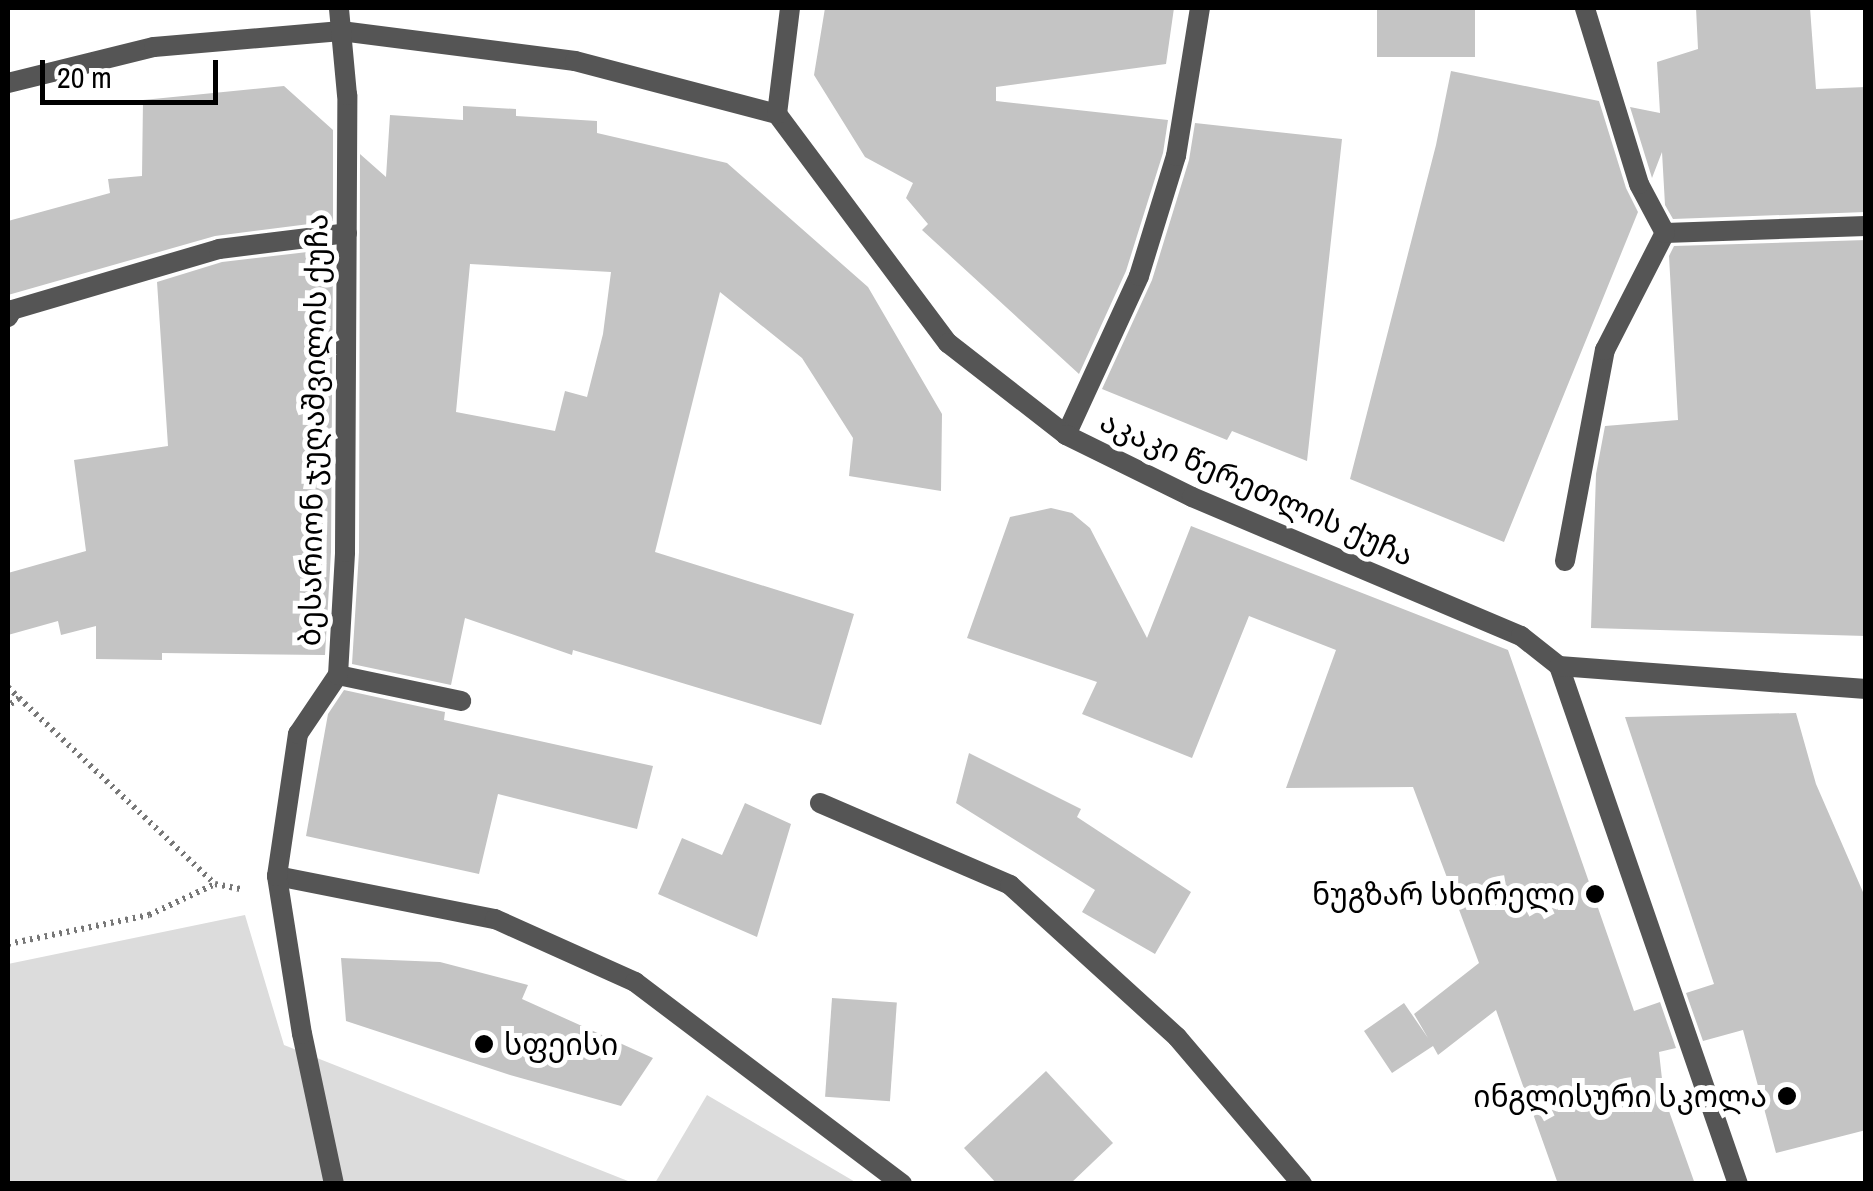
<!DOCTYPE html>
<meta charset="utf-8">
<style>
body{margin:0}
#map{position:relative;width:1873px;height:1191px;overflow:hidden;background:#fff;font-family:"Archivo Narrow","Noto Sans Georgian",sans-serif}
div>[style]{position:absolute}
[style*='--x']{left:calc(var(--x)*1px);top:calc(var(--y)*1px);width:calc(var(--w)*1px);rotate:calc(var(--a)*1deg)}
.green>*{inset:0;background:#dcdcdc}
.building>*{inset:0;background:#c4c4c4;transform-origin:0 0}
.path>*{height:6px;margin-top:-3px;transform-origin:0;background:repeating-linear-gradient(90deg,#777 0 2.5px,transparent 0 7.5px)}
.lane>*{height:20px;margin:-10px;padding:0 10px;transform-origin:10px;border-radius:10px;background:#555}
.street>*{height:20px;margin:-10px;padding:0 10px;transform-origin:10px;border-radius:10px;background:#555}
.dots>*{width:28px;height:28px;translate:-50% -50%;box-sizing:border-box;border:5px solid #fff;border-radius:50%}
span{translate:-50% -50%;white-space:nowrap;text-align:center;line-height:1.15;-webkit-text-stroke:10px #fff;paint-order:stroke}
.street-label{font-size:30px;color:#000}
.poi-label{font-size:30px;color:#000}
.right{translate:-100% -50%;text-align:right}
.left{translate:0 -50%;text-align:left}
.frame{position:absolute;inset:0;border:10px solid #000;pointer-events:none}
.scale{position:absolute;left:40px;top:60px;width:178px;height:45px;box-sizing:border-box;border:5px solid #000;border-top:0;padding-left:12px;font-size:30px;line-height:35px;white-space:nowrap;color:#000;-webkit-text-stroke:8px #fff;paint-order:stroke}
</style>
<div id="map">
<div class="green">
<div style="clip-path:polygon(245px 915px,284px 1045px,633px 1183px,8px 1183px,8px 964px)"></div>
<div style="clip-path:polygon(707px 1095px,857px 1183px,655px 1183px)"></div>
</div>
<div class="building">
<div style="clip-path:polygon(825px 8px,1174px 8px,1166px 64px,996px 87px,996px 101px,1168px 120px,1163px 153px,1126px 271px,1079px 374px,922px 230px,928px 224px,906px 198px,913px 183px,865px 157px,814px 75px)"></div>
<div style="left:1377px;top:8px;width:98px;height:49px"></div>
<div style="clip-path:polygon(1696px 8px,1810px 8px,1816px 89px,1866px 87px,1866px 212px,1673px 219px,1665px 205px,1662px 152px,1652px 178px,1630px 107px,1660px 113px,1657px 62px,1698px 49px)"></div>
<div style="clip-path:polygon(1451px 71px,1599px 101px,1626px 188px,1638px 212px,1504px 542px,1350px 479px,1436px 145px)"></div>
<div style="clip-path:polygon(284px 86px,333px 130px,333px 221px,215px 236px,8px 295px,8px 221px,110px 193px,108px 179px,142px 176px,143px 100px)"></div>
<div style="clip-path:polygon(evenodd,463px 106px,516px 109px,516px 116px,597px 121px,597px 133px,727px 163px,868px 287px,942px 414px,941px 491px,849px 476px,853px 438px,802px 358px,720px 292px,655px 552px,854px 614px,821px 725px,573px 650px,572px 655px,465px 618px,451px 685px,352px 664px,359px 552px,360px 154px,386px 177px,390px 115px,463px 120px,463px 106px,470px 264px,611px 272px,603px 334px,587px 397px,565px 391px,555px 431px,456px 412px,470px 264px)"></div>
<div style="clip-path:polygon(1195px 123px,1342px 139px,1307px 461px,1232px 431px,1227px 440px,1102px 389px,1152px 280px,1189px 160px)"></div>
<div style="clip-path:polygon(1866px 240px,1866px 636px,1591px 628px,1596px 474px,1605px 426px,1678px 420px,1669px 256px,1674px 246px)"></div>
<div style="clip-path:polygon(333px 249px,331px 552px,325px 655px,162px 653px,162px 660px,96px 659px,96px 626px,61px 635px,58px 621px,8px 635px,8px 573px,86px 551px,74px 460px,168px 446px,157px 282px,222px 262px)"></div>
<div style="clip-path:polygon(1051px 508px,1072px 513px,1090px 528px,1147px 638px,1191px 526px,1508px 650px,1634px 1011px,1660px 1002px,1676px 1048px,1659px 1052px,1664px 1097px,1695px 1184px,1558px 1184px,1496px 1010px,1438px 1055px,1433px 1046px,1392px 1073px,1364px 1031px,1404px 1003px,1428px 1038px,1414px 1014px,1479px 963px,1413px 787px,1286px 788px,1336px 650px,1249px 616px,1192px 758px,1082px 714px,1097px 682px,967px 638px,1010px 517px)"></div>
<div style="clip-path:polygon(344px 690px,445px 712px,444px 720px,653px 766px,637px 829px,498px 794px,479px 874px,306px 836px,328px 714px)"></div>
<div style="clip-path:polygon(1796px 713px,1816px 784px,1866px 899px,1866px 1130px,1776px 1153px,1743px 1030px,1703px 1041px,1686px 993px,1714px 984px,1625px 717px)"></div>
<div style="clip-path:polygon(969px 753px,1081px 809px,1077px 817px,1191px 892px,1155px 954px,1082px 912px,1095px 890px,956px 803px)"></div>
<div style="clip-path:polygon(745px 803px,791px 824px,757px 937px,658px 894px,682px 838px,722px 855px)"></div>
<div style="clip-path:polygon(341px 958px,440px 962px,528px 985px,522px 999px,653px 1058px,621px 1106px,510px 1075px,346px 1021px)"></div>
<div style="left:832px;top:998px;width:65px;height:99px;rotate:4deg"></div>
<div style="clip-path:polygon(1046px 1071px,1113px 1143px,1070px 1184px,997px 1184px,964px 1148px)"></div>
</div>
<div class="path">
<div style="--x:8;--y:687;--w:16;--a:45"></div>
<div style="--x:19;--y:698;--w:14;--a:144"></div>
<div style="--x:19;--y:698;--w:270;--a:43.5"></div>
<div style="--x:8;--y:944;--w:144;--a:-11.6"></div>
<div style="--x:149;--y:915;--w:73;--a:-25.2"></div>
<div style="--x:215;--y:884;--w:26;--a:11"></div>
</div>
<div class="lane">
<div style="--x:8;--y:317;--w:8;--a:-60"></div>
<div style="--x:12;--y:310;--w:216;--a:-16.4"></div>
<div style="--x:219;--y:249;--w:129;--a:-7.1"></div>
<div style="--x:1066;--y:435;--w:175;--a:-65.3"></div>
<div style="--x:1139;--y:276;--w:126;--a:-72.9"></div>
<div style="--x:1176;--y:156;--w:150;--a:-80.8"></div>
<div style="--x:338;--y:675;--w:126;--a:11.9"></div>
</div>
<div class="street">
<div style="--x:8;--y:83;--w:150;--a:-13.9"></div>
<div style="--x:154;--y:47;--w:188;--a:-4.9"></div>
<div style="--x:341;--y:31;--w:236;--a:7.3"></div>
<div style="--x:575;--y:61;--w:209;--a:14.7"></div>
<div style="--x:777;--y:114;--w:286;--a:53.3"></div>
<div style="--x:948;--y:343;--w:150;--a:37.9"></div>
<div style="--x:1066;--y:435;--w:140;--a:26.2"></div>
<div style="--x:1192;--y:497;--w:357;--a:22.9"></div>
<div style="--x:1521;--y:636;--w:48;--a:38.3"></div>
<div style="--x:1559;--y:666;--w:548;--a:70.94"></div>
<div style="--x:777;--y:114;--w:107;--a:-83"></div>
<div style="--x:1665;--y:233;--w:201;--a:-2"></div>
<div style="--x:1565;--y:561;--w:215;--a:-79.3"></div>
<div style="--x:1605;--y:350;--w:131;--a:-62.9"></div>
<div style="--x:1665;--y:233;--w:55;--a:-118"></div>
<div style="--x:1639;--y:184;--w:184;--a:-107.1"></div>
<div style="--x:1559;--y:666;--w:308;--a:4.3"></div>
<div style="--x:820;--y:803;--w:207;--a:23.3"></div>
<div style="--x:1010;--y:885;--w:226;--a:42.3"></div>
<div style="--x:1177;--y:1037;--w:193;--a:49.6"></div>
<div style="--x:277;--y:876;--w:222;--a:11.2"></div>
<div style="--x:495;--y:919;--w:154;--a:24.2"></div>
<div style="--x:635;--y:982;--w:335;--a:37.1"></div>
<div style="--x:334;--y:1184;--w:153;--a:-102"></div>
<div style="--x:302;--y:1034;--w:160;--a:-99"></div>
<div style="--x:277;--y:876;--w:144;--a:-81.6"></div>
<div style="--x:298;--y:734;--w:71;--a:-55.9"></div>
<div style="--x:338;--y:675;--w:123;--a:-86.7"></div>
<div style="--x:345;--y:552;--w:457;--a:-89.7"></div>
<div style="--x:347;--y:95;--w:87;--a:-95.3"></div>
</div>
<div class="dots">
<div style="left:1595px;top:894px;background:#000"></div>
<div style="left:484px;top:1044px;background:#000"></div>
<div style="left:1787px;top:1096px;background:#000"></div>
</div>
<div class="street-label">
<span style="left:313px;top:430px;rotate:-89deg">ბესარიონ ჯუღაშვილის ქუჩა</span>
<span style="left:1257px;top:488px;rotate:24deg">აკაკი წერეთლის ქუჩა</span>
</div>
<div class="poi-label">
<span class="right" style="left:1575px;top:894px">ნუგზარ სხირელი</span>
<span class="left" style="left:504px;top:1044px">სფეისი</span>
<span class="right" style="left:1767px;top:1096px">ინგლისური სკოლა</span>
</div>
<div class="frame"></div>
<div class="scale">20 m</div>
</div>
